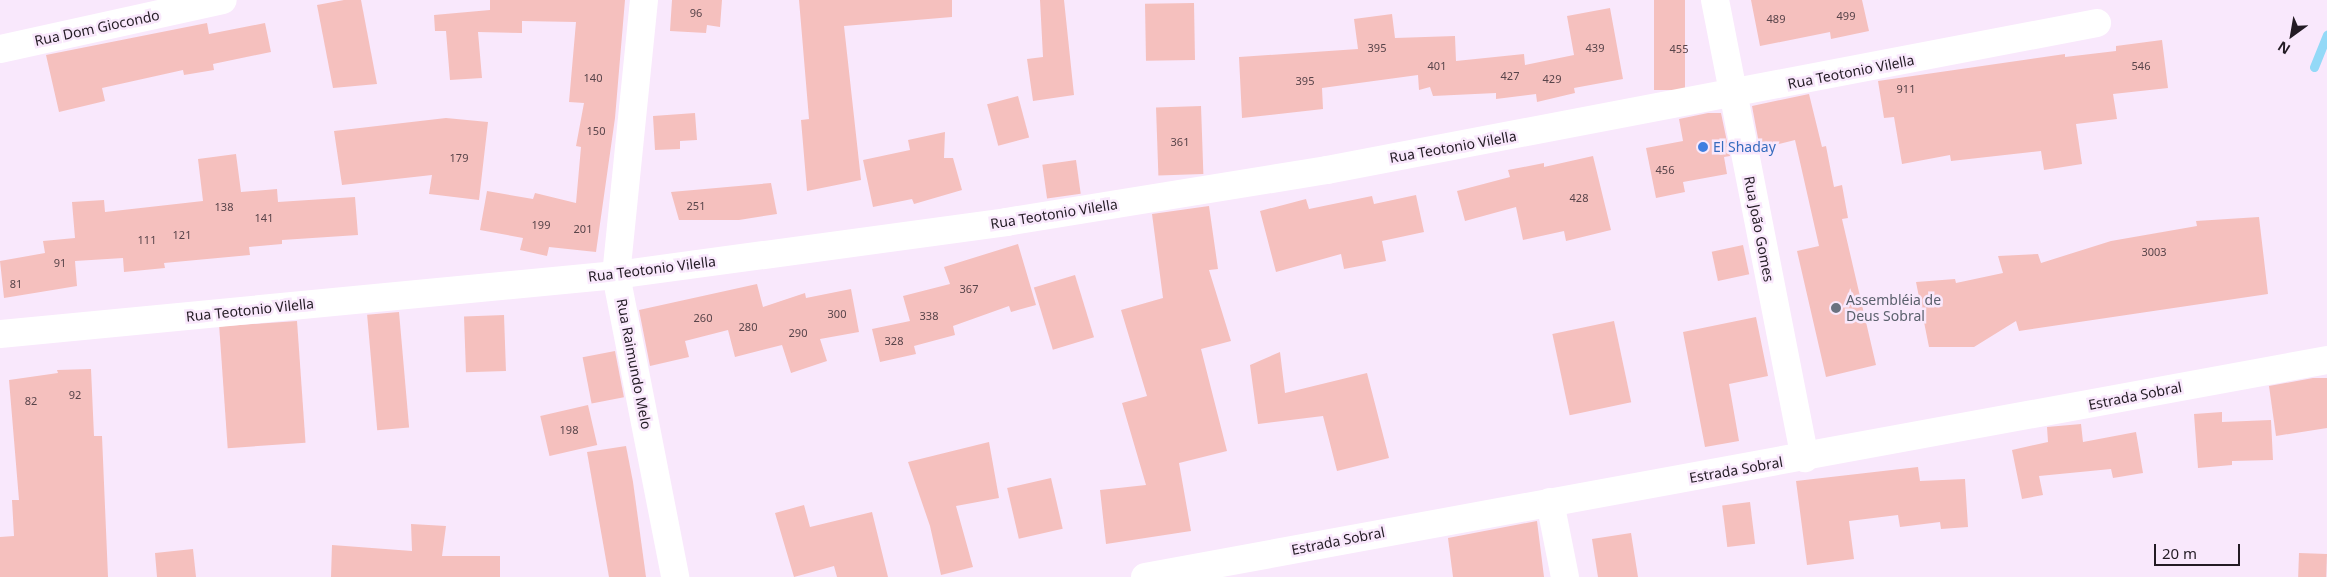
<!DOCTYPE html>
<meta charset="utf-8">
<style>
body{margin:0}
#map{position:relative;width:2327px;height:577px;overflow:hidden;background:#f9e8fc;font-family:"Noto Sans",sans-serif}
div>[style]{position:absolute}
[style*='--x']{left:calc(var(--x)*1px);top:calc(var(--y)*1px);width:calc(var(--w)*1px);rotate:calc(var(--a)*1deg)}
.stream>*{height:9px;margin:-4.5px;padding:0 4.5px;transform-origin:4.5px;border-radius:4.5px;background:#93d9f7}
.building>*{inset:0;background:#f5c0be;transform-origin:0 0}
.street>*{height:28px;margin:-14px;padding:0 14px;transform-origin:14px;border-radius:14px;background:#fff}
.dots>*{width:14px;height:14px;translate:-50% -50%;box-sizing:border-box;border:2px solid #f9e8fc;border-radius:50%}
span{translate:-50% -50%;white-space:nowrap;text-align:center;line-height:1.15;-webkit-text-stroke:5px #f9e8fc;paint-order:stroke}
.number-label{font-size:11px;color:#58444a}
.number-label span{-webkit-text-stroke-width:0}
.street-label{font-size:14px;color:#231b24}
.shop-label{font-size:14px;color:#366cbe}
.left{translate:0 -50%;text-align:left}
.worship-label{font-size:14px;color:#5b616d}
.north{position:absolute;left:2267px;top:10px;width:50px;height:50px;-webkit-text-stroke:4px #f9e8fc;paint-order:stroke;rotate:212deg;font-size:14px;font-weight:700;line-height:20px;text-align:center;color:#231b24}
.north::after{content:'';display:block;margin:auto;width:18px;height:22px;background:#231b24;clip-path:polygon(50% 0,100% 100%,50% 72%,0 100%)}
.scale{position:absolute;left:2154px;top:544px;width:86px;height:22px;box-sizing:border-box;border:2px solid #231b24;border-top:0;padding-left:6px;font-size:15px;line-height:18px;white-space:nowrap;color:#231b24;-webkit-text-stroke:4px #f9e8fc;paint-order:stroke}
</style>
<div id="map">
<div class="stream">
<div style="--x:2314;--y:67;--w:35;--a:-68"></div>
</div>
<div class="building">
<div style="clip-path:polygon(344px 0,361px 0,377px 84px,333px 88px,317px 5px)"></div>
<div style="clip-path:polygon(490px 0,625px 0,615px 118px,596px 252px,549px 247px,547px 256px,520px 250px,523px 238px,480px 230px,487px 191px,533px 199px,535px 193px,576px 203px,581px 147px,576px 146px,584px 103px,569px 102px,576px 22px,522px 21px,522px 33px,478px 32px,482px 78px,450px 80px,446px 31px,435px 31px,434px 15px,490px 10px)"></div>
<div style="clip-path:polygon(672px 0,722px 0,720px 27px,707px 25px,706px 33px,670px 31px)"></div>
<div style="clip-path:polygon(799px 0,952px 0,952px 17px,844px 26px,861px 180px,807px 191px,801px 120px,809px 119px)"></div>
<div style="clip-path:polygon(1040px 0,1064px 0,1074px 95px,1033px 101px,1027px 59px,1043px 57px)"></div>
<div style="left:1654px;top:0;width:31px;height:90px"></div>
<div style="clip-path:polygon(1751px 0,1862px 0,1869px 31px,1831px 39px,1830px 32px,1760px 46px)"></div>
<div style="left:1194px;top:3px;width:57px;height:49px;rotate:89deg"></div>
<div style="clip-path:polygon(1610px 8px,1623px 79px,1574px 88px,1575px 93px,1537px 102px,1536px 94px,1496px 99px,1496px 93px,1433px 96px,1430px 87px,1419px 90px,1418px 75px,1322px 88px,1323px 109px,1242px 118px,1239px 57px,1358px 49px,1354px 19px,1392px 14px,1395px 38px,1455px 36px,1456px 61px,1524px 54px,1525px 65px,1574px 55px,1567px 16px)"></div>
<div style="clip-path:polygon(207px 23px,209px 34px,265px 23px,271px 52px,213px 64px,214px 70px,184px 75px,183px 70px,102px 88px,105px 101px,59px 112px,46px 55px)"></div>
<div style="clip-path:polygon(2162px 40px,2168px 88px,2113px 94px,2117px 119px,2076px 124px,2082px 164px,2044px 170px,2041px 151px,1951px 161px,1950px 155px,1902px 164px,1894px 117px,1884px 118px,1878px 81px,2065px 54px,2065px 57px,2116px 51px,2116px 46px)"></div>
<div style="clip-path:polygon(1809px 94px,1822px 147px,1826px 146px,1834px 187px,1842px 185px,1848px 218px,1842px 219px,1876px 365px,1826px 377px,1797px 251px,1819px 246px,1795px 140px,1760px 149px,1752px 106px)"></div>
<div style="left:1018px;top:96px;width:43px;height:32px;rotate:75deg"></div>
<div style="left:1201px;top:106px;width:68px;height:45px;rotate:88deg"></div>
<div style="clip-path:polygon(695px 113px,697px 140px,680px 141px,680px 149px,655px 150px,653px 116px)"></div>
<div style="clip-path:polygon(1708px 113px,1721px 113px,1730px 156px,1724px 157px,1727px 174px,1683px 182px,1685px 192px,1656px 198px,1646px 148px,1683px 141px,1679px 119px)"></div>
<div style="clip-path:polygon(446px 118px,488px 122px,479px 200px,429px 194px,432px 175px,342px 185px,334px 131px)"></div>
<div style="clip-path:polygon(945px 132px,944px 158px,953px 158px,962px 190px,914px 204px,912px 199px,873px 207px,863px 160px,910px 150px,908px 140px)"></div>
<div style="clip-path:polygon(236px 154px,241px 192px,277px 189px,278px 202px,355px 197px,358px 235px,282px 240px,282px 244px,249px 247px,250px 255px,164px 263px,165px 268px,124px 272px,123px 258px,75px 261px,77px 286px,4px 298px,0 261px,45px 253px,43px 241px,75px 238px,72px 202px,104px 200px,105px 212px,203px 201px,198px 159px)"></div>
<div style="clip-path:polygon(1593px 156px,1611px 230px,1566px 241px,1564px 231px,1523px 240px,1516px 207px,1465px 221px,1457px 191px,1510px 177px,1508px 170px,1544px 163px,1544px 167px)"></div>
<div style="left:1076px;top:160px;width:34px;height:34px;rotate:82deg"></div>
<div style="clip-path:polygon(771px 183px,777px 214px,739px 220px,679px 220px,671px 192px)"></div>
<div style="clip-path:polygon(1416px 195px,1424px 232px,1382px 241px,1386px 261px,1344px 269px,1341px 254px,1276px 272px,1260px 211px,1306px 199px,1309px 209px,1372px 196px,1374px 204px)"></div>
<div style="clip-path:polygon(1209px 206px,1218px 269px,1209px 270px,1231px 341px,1201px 349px,1227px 451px,1179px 463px,1191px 531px,1106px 544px,1100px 490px,1146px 485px,1122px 403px,1147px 396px,1121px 310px,1163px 298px,1152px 214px)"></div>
<div style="clip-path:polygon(2259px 217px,2268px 294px,2019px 331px,2016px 321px,1974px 347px,1929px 347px,1916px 282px,1955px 279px,1956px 283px,2003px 273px,1998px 256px,2038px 254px,2041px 263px,2111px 241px,2197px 226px,2196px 221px)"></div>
<div style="clip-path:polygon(1018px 244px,1036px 305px,1011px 312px,1009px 306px,953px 326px,955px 335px,914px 346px,916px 354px,880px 362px,872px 329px,910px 321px,903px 296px,950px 284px,944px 267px)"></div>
<div style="left:1743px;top:245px;width:30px;height:32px;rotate:78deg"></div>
<div style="left:1075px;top:275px;width:65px;height:43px;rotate:73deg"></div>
<div style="clip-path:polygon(757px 284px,763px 307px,805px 293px,806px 298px,851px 289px,859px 332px,820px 339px,827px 361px,791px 373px,782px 345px,735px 357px,728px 330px,685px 341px,689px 357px,650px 366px,639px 310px)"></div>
<div style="left:399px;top:312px;width:116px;height:32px;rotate:85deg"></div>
<div style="left:504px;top:315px;width:56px;height:40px;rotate:88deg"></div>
<div style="clip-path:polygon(1756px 317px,1768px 376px,1729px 384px,1739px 441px,1705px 447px,1683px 332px)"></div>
<div style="left:297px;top:321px;width:122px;height:78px;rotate:86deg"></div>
<div style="left:1614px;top:321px;width:83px;height:63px;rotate:78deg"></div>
<div style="left:615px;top:351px;width:47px;height:33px;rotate:79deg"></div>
<div style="clip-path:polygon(1280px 352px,1285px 393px,1367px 373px,1389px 458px,1337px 471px,1323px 416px,1258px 424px,1250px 365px)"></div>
<div style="clip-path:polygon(91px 369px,94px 436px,102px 436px,108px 577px,0 577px,0 537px,14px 536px,12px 500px,19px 500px,9px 380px,58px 373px,57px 370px)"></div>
<div style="clip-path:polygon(2313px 378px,2327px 378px,2327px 428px,2276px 436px,2269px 386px)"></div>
<div style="left:588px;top:405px;width:41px;height:49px;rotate:77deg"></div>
<div style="clip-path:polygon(2222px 412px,2222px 422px,2271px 420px,2273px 460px,2232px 461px,2232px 465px,2198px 468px,2194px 414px)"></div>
<div style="clip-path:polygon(2081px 424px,2083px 442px,2136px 432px,2143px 473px,2113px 478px,2111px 469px,2039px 476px,2043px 495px,2022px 499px,2012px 450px,2048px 442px,2047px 427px)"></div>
<div style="clip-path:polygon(989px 442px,999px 498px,956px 506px,973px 567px,941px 575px,930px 526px,908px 462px)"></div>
<div style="clip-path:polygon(626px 446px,633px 482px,646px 577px,609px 577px,587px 452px)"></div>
<div style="clip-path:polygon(1918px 467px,1920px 481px,1965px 479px,1968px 527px,1941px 529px,1940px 522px,1900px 527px,1898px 515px,1849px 521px,1854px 559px,1807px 565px,1796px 481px)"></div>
<div style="left:1051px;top:478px;width:52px;height:45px;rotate:77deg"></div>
<div style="left:1750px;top:502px;width:42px;height:28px;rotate:83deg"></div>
<div style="clip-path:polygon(804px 505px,810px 527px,872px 512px,888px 577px,837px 577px,834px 566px,794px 577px,775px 513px)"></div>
<div style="clip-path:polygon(1537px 521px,1544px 577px,1453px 577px,1448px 538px)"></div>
<div style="clip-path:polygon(411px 524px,446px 526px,442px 556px,500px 556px,500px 577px,331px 577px,332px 545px,412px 551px)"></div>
<div style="clip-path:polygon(1631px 533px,1638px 577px,1598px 577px,1592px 539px)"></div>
<div style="clip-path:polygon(193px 549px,196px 577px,157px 577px,155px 553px)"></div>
<div style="left:2299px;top:553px;width:28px;height:24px;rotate:2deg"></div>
</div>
<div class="street">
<div style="--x:644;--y:0;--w:276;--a:95.8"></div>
<div style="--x:616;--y:275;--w:308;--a:78.9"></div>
<div style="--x:1715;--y:0;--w:467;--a:78.9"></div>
<div style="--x:0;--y:49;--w:228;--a:-12.4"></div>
<div style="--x:0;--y:334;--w:619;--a:-5.47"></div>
<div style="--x:616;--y:275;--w:394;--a:-7.7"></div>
<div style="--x:1006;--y:222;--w:325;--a:-9.2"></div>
<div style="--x:1327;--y:170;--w:784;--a:-10.81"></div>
<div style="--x:1550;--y:502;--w:76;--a:78.7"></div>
<div style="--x:1145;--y:577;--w:1202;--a:-10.4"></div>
</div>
<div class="dots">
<div style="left:1703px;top:147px;background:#3f7fe0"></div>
<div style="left:1836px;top:308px;background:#6b7280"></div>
</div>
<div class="number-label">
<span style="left:696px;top:13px">96</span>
<span style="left:1846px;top:16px">499</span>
<span style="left:1776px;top:19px">489</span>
<span style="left:1377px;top:48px">395</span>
<span style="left:1595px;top:48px">439</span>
<span style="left:1679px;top:49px">455</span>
<span style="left:1437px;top:66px">401</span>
<span style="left:2141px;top:66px">546</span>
<span style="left:1510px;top:76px">427</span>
<span style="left:593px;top:78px">140</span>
<span style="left:1552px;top:79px">429</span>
<span style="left:1305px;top:81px">395</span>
<span style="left:1906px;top:89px">911</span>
<span style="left:596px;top:131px">150</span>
<span style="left:1180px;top:142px">361</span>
<span style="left:459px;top:158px">179</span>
<span style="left:1665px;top:170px">456</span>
<span style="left:1579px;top:198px">428</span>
<span style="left:696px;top:206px">251</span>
<span style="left:224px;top:207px">138</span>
<span style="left:264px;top:218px">141</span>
<span style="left:541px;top:225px">199</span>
<span style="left:583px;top:229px">201</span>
<span style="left:182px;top:235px">121</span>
<span style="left:147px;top:240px">111</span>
<span style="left:2154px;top:252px">3003</span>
<span style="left:60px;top:263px">91</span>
<span style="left:16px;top:284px">81</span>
<span style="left:969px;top:289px">367</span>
<span style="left:837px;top:314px">300</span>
<span style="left:929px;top:316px">338</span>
<span style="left:703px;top:318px">260</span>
<span style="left:748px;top:327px">280</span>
<span style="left:798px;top:333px">290</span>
<span style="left:894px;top:341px">328</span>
<span style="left:75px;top:395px">92</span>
<span style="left:31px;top:401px">82</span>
<span style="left:569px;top:430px">198</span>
</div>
<div class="street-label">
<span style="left:97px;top:28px;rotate:-12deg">Rua Dom Giocondo</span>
<span style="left:1851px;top:72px;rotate:-11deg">Rua Teotonio Vilella</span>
<span style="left:1453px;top:147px;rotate:-10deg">Rua Teotonio Vilella</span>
<span style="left:1054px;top:214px;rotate:-9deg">Rua Teotonio Vilella</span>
<span style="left:1759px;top:229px;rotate:79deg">Rua João Gomes</span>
<span style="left:652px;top:269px;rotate:-7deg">Rua Teotonio Vilella</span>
<span style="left:250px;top:310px;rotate:-6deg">Rua Teotonio Vilella</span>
<span style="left:634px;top:364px;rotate:79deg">Rua Raimundo Melo</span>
<span style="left:2135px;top:396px;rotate:-11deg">Estrada Sobral</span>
<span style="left:1736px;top:470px;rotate:-10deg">Estrada Sobral</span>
<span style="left:1338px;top:541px;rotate:-11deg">Estrada Sobral</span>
</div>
<div class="shop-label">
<span class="left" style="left:1713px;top:147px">El Shaday</span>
</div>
<div class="worship-label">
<span class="left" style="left:1846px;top:308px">Assembléia de<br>Deus Sobral</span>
</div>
<div class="north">N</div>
<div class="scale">20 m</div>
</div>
